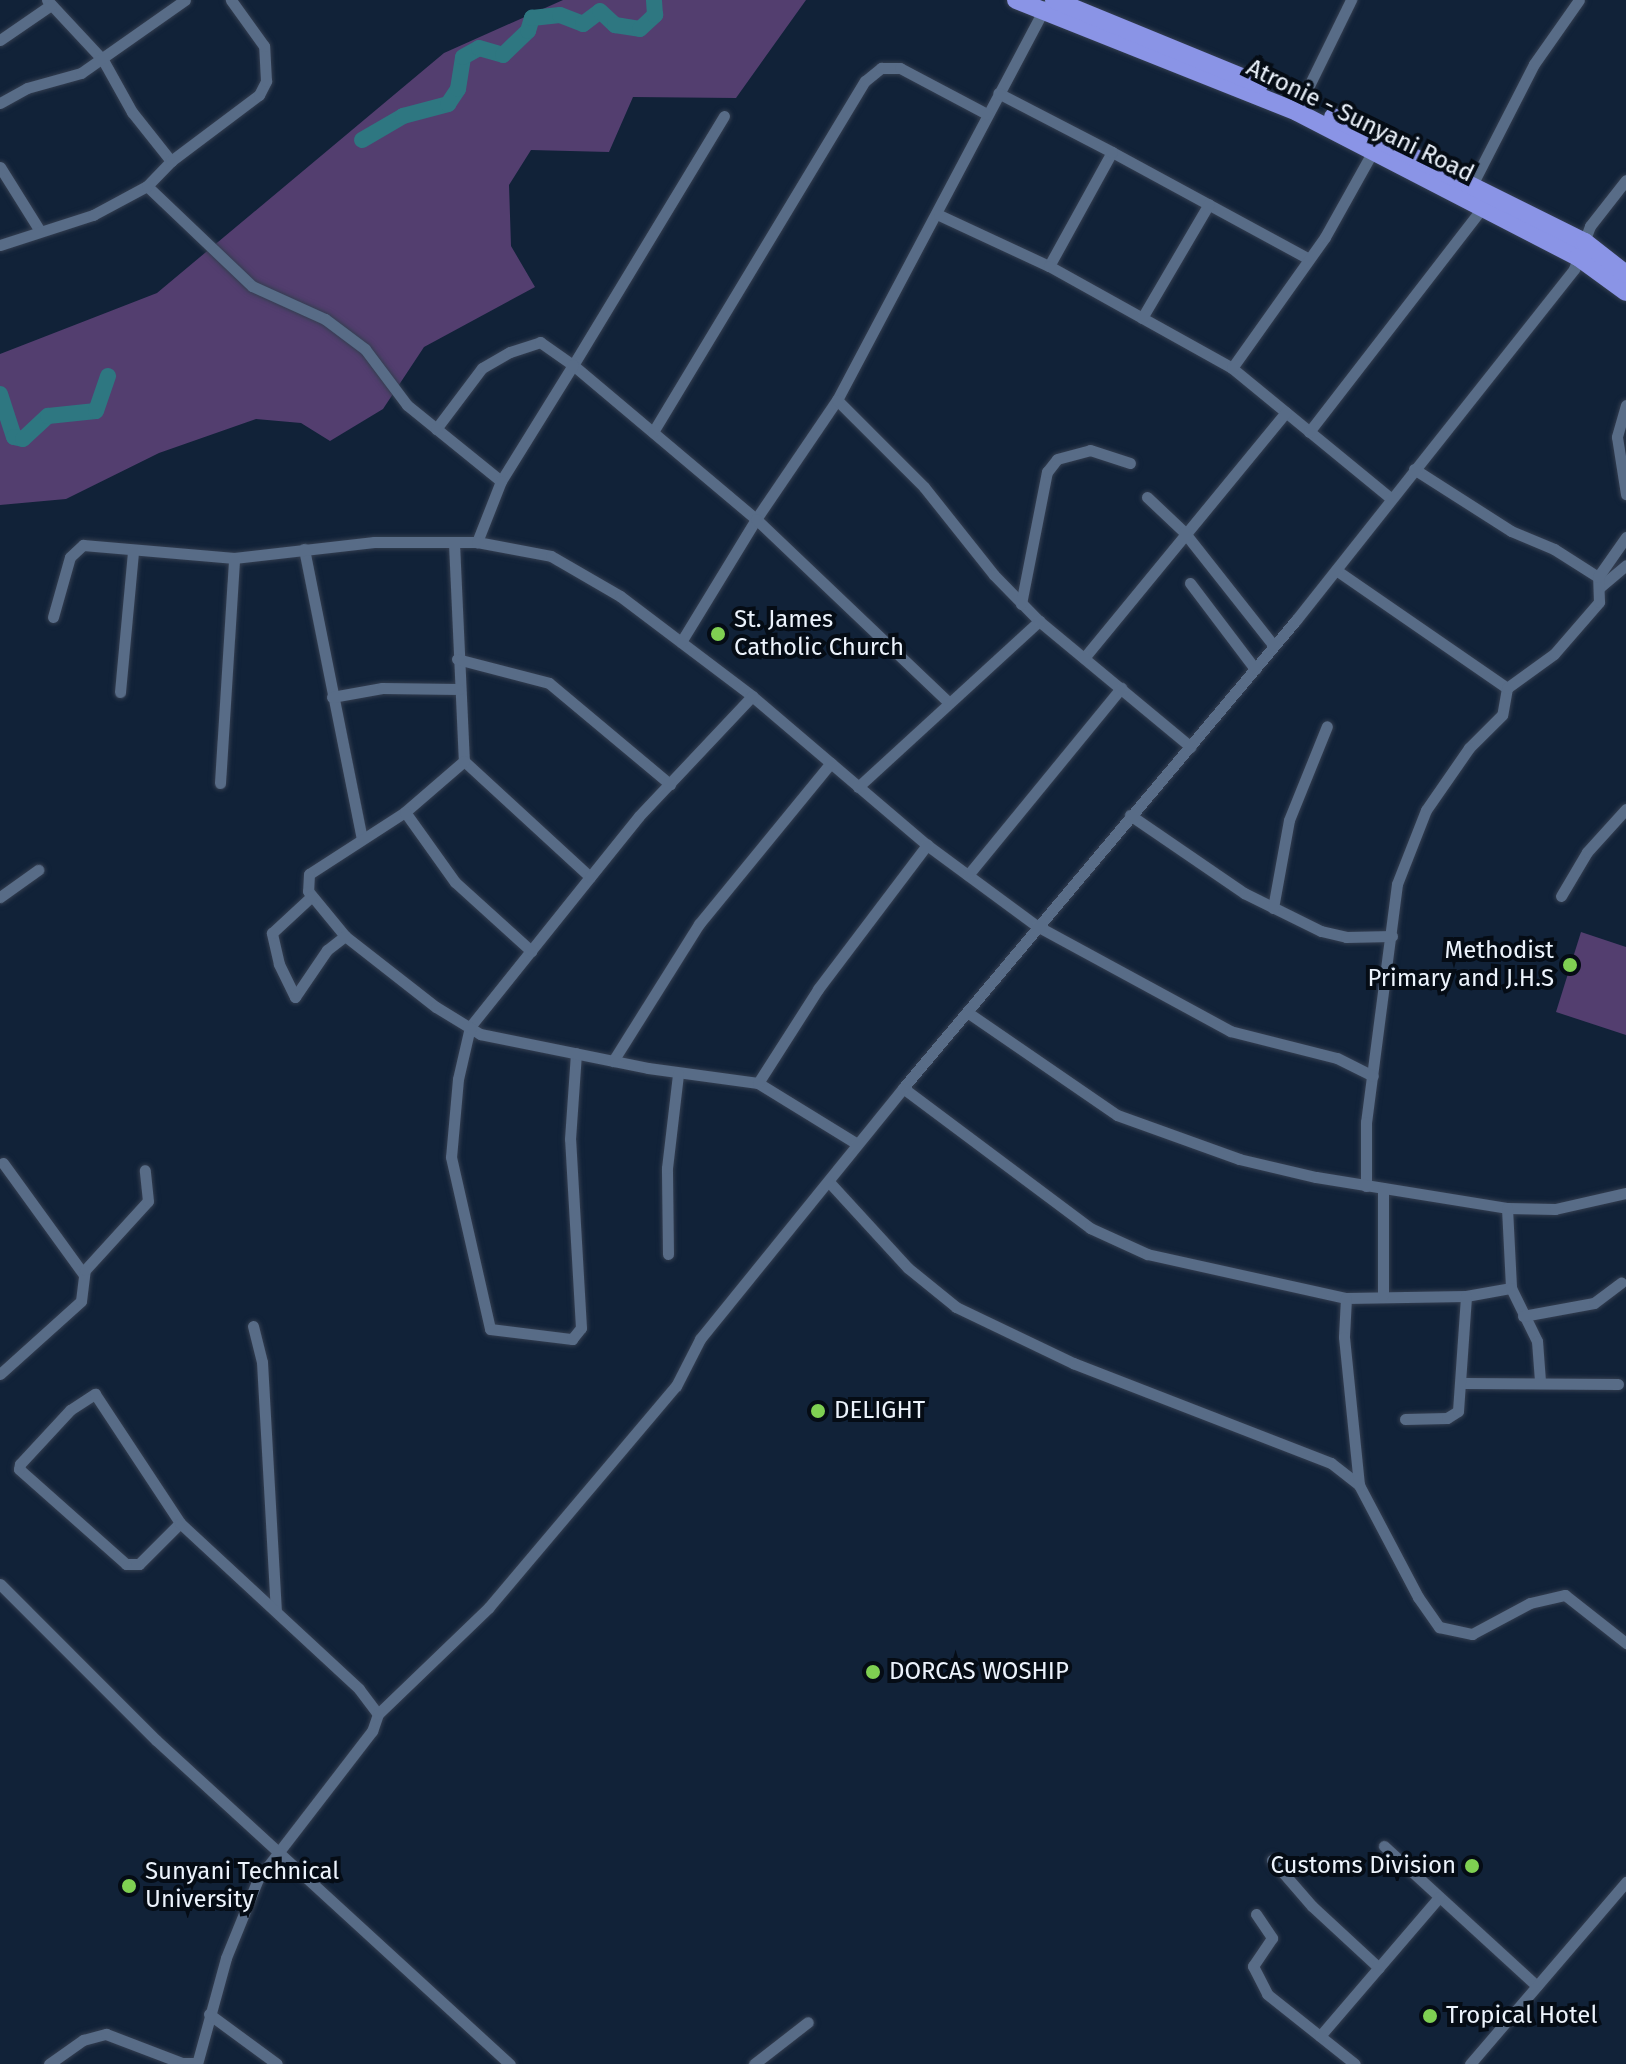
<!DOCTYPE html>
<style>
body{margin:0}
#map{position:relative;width:1626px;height:2064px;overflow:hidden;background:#112238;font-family:"Fira Sans",sans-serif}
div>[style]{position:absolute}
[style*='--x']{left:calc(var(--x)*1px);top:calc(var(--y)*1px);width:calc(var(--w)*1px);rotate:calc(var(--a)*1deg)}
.green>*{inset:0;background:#533e6f}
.river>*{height:16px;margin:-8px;padding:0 8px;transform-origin:8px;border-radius:8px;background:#2e7781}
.roads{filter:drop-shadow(0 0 2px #343e50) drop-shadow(0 0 2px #343e50)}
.minor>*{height:11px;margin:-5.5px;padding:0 5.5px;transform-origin:5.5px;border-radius:5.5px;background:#586c87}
.trunk>*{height:18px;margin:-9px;padding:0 9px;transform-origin:9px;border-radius:9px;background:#8a94e6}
.dots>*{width:22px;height:22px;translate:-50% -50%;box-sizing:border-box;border:4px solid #050c15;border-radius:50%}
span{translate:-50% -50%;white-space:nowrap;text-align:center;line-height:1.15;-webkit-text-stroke:8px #050c15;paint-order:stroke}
.street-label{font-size:24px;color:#ecf3fc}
.poi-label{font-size:24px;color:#ecf3fc}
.left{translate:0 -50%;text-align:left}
.right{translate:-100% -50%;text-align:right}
</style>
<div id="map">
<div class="green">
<div style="clip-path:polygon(563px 0,806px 0,736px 98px,633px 97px,609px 152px,531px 150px,509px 185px,511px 246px,535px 287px,424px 347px,383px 409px,330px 441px,301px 423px,256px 419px,159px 453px,66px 499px,0 505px,0 354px,157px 293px,444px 53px)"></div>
<div style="clip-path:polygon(1581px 932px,1626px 947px,1626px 1035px,1556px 1012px)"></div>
</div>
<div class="river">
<div style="--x:362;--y:140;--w:48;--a:-30.3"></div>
<div style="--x:403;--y:116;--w:47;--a:-14.9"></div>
<div style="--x:448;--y:104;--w:18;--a:-56"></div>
<div style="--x:458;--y:89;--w:32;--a:-81"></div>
<div style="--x:463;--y:57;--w:18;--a:-29"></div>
<div style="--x:479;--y:48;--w:25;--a:16"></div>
<div style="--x:503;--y:55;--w:35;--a:-44"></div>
<div style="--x:528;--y:31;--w:14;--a:-73"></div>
<div style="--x:532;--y:18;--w:28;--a:-6"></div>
<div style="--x:560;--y:15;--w:25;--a:21"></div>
<div style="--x:583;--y:24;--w:21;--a:-37"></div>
<div style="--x:600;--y:11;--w:21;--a:43"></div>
<div style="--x:615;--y:25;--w:25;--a:9"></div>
<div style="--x:640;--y:29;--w:21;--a:-43"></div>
<div style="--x:655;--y:15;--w:15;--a:-94"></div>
<div style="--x:0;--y:394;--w:45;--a:72"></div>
<div style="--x:14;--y:437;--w:9;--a:13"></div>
<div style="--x:23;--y:439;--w:34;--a:-43"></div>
<div style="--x:48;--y:416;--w:48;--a:-5.9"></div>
<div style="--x:96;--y:411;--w:37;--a:-71"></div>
</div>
<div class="roads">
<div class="minor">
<div style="--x:47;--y:0;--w:82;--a:47"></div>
<div style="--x:103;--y:60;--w:60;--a:60.9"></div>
<div style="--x:132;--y:112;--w:63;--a:51.5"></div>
<div style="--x:0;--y:40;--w:62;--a:-34.5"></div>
<div style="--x:1301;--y:102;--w:114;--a:-63.9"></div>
<div style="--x:0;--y:103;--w:31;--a:-29"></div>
<div style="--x:27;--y:88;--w:56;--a:-15.5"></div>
<div style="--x:81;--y:73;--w:127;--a:-35.1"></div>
<div style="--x:724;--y:116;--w:291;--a:121.2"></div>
<div style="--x:573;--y:365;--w:239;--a:40.1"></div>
<div style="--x:756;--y:519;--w:144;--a:-55.8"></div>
<div style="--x:837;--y:400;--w:446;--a:-62.1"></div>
<div style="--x:1112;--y:152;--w:224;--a:28.5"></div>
<div style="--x:0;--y:167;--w:75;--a:58"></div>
<div style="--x:147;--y:186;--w:145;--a:43.6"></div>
<div style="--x:252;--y:286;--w:80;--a:24.3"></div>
<div style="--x:325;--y:319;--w:50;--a:36.9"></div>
<div style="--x:365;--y:349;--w:70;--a:53.1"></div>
<div style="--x:407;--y:405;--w:121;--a:39"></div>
<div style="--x:1471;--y:187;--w:138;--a:-62.9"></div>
<div style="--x:1534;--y:64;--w:78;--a:-54.9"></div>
<div style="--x:939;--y:215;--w:121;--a:24.9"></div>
<div style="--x:1049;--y:266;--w:130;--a:-61.1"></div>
<div style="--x:1112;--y:152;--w:128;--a:-152.6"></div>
<div style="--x:0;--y:245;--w:98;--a:-17.9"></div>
<div style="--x:93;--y:215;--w:61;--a:-28.2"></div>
<div style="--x:147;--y:186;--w:35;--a:-46"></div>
<div style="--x:171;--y:161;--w:110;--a:-36.9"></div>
<div style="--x:259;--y:95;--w:16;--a:-63"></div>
<div style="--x:266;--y:81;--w:35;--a:-93"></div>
<div style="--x:264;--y:46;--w:57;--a:-125.7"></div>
<div style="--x:1049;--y:266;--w:210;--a:29.1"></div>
<div style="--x:1232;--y:368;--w:205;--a:39.4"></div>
<div style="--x:1142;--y:318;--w:132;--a:-59.6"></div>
<div style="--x:1232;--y:368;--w:161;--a:-54.6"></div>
<div style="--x:1325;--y:237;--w:98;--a:-60.8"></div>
<div style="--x:837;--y:400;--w:123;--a:45"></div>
<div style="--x:924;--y:487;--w:112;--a:51.5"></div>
<div style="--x:994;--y:575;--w:64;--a:45.6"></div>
<div style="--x:1626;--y:405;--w:33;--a:106"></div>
<div style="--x:1617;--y:437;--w:58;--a:81"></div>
<div style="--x:436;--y:429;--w:76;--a:-53"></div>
<div style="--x:482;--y:368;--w:32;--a:-30"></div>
<div style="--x:510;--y:352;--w:32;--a:-18"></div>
<div style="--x:540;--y:342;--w:40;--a:34.9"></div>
<div style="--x:573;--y:365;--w:137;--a:121.8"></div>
<div style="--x:501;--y:481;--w:66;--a:111.5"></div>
<div style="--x:653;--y:432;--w:410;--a:-58.9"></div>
<div style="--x:865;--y:81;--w:21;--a:-39"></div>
<div style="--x:881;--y:68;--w:19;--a:0"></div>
<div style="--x:900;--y:68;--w:98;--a:27.9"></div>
<div style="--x:1309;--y:432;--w:284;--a:-52.3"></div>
<div style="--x:1414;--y:469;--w:115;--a:32.6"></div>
<div style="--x:1511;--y:531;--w:47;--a:22.7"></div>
<div style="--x:1554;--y:549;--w:52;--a:32.5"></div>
<div style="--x:1147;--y:497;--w:51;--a:43.4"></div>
<div style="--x:1184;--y:532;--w:145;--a:51.7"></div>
<div style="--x:454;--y:543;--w:218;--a:87.4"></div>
<div style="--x:464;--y:761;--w:171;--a:42.6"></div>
<div style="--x:590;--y:877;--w:192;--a:128.7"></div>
<div style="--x:470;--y:1027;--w:53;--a:103"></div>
<div style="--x:458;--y:1079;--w:78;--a:95.1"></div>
<div style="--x:451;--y:1157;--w:176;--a:77.2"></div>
<div style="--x:490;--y:1329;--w:83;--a:7"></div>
<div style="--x:572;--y:1339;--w:14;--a:-51"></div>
<div style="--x:581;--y:1328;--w:189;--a:-93.3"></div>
<div style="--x:570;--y:1139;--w:86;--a:-86"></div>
<div style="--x:304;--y:549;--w:295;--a:78.7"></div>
<div style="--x:1336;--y:570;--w:208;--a:34.6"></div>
<div style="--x:1507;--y:688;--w:27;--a:100"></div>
<div style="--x:1502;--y:715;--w:47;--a:135"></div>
<div style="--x:1469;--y:748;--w:75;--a:124.7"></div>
<div style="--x:1426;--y:810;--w:79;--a:111.4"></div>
<div style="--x:1397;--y:884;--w:240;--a:97.4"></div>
<div style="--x:1366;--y:1122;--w:64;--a:90"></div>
<div style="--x:1190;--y:583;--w:108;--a:52.9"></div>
<div style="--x:1600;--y:587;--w:34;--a:-40"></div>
<div style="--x:1021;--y:604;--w:135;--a:-78.9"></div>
<div style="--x:1047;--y:472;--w:16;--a:-52"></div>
<div style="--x:1057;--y:459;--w:34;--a:-15"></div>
<div style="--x:1090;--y:450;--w:42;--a:18"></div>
<div style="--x:53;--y:617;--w:62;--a:-74.2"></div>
<div style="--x:70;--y:557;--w:18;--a:-43"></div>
<div style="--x:83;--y:545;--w:152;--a:4.9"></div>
<div style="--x:234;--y:558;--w:141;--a:-6.5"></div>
<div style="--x:374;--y:542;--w:103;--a:0"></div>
<div style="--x:477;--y:542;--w:75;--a:10.7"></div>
<div style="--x:551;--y:556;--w:80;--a:30.1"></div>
<div style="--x:620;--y:596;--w:166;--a:37.1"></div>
<div style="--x:752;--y:696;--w:230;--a:40.4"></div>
<div style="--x:927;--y:845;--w:137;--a:36.4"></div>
<div style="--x:1037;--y:926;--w:220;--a:28.5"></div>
<div style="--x:1230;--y:1031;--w:110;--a:14.2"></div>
<div style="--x:1337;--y:1058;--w:40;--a:26.6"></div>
<div style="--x:681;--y:642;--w:144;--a:-58.6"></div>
<div style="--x:756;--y:519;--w:264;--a:43.6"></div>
<div style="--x:1084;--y:658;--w:318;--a:-50.6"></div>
<div style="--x:457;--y:659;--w:95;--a:14.6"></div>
<div style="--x:549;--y:683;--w:158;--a:39.9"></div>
<div style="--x:1507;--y:688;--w:58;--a:-35.9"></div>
<div style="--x:1554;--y:654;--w:69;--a:-49.1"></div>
<div style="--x:1599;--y:602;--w:25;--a:-92"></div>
<div style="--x:1598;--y:577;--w:49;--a:-55"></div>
<div style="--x:120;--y:692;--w:142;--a:-84.7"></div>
<div style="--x:332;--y:697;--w:51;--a:-10.2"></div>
<div style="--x:382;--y:688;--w:77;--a:0.7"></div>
<div style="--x:464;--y:761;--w:78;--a:139.2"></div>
<div style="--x:405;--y:812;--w:114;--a:147.1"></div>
<div style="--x:309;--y:874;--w:17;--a:93"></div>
<div style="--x:308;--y:891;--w:58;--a:50.6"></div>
<div style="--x:345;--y:936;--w:115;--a:38"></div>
<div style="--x:436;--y:1007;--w:52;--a:31.5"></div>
<div style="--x:480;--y:1034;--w:171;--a:11.4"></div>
<div style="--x:648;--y:1068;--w:111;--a:7.8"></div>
<div style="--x:758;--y:1083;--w:116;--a:31.6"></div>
<div style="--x:220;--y:783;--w:225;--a:-86.4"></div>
<div style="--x:858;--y:787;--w:246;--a:-42.5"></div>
<div style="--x:1039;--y:621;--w:197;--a:39.7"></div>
<div style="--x:405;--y:812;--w:86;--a:54.5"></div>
<div style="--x:455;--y:882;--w:103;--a:42.2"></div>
<div style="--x:1130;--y:815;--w:138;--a:34.4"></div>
<div style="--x:1244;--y:893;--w:86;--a:26.3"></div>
<div style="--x:1321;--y:931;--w:26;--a:13"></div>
<div style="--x:1346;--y:937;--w:46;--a:-1.2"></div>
<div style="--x:968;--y:875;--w:242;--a:-50.7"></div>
<div style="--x:590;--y:877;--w:78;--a:-51.2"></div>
<div style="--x:639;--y:816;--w:165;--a:-46.7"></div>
<div style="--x:1561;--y:896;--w:51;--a:-59.4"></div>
<div style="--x:1587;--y:852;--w:58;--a:-47.8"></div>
<div style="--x:0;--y:897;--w:47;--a:-35.4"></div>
<div style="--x:1273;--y:908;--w:89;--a:-79.7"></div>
<div style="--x:1289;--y:820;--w:101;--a:-68"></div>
<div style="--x:295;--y:997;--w:37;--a:-116"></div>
<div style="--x:279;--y:964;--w:32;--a:-103"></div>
<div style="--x:272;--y:933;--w:54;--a:-42.8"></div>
<div style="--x:295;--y:997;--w:57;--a:-55.8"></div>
<div style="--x:327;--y:950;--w:23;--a:-38"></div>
<div style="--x:967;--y:1012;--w:182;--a:34.5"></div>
<div style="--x:1117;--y:1115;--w:130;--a:19.8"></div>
<div style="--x:1239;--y:1159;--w:79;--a:13.2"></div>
<div style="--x:1316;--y:1177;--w:193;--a:9.2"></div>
<div style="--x:1507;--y:1208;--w:48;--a:1.2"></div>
<div style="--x:1555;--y:1209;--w:73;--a:-12.7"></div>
<div style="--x:613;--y:1061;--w:162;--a:-57.9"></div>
<div style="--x:699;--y:924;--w:208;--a:-50.7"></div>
<div style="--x:758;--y:1083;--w:112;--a:-57.4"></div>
<div style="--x:818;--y:989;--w:181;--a:-52.9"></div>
<div style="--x:903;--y:1088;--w:234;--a:36.8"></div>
<div style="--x:1090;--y:1228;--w:63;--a:24.5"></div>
<div style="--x:1147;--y:1254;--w:204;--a:12.5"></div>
<div style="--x:1346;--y:1298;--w:120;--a:-1"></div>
<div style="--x:1466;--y:1296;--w:46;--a:-10.1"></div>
<div style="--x:3;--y:1163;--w:138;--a:54.1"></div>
<div style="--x:830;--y:1183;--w:115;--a:47.5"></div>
<div style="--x:908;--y:1268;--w:62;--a:39.1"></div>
<div style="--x:956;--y:1307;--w:130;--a:25.6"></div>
<div style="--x:1073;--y:1363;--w:277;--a:21.2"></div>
<div style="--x:1331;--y:1463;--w:36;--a:38"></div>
<div style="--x:1359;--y:1485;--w:127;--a:62.2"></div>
<div style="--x:1418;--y:1597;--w:37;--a:55"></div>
<div style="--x:1439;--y:1627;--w:34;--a:12"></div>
<div style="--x:1472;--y:1634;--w:66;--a:-28.1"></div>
<div style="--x:1530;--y:1603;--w:36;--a:-13"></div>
<div style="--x:1565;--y:1595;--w:78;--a:38.2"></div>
<div style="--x:1383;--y:1188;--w:107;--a:90"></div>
<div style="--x:1507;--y:1208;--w:80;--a:87.1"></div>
<div style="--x:1511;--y:1288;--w:59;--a:63.9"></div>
<div style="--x:1537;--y:1341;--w:40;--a:85.7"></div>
<div style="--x:668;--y:1254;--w:86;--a:-90.7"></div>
<div style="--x:667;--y:1168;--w:95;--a:-83.3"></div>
<div style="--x:1346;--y:1298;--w:39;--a:93"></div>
<div style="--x:1344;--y:1337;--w:149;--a:84.2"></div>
<div style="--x:1523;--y:1316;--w:72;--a:-10.4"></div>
<div style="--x:1594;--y:1303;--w:34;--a:-37"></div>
<div style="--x:253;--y:1326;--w:37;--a:76"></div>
<div style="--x:262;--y:1362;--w:249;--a:86.8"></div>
<div style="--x:0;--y:1374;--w:109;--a:-42"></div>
<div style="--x:81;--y:1301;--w:31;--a:-83"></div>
<div style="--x:85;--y:1270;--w:93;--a:-47.6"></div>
<div style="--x:148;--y:1201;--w:31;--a:-96"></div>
<div style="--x:1464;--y:1383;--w:154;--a:0.4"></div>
<div style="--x:1405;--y:1419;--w:42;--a:-1.4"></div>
<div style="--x:1447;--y:1418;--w:13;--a:-32"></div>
<div style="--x:1458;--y:1411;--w:115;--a:-86"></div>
<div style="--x:180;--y:1523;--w:58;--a:135"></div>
<div style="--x:139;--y:1564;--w:13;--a:180"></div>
<div style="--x:126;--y:1564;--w:143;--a:-138.4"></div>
<div style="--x:19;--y:1469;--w:5;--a:-79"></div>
<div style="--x:20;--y:1464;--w:74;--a:-47.2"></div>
<div style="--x:70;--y:1410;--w:30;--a:-33"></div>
<div style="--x:95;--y:1394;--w:154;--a:56.6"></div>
<div style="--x:180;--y:1523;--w:244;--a:42.8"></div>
<div style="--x:359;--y:1689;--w:31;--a:53"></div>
<div style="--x:378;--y:1714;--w:18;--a:109"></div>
<div style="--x:372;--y:1731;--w:187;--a:127.6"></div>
<div style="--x:258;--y:1879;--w:85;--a:112.1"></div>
<div style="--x:226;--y:1958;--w:110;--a:105.3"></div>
<div style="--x:0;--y:1584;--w:221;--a:45"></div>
<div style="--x:156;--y:1740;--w:480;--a:42.5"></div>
<div style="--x:378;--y:1714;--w:154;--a:-43.9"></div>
<div style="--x:489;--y:1607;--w:289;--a:-49.8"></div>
<div style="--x:676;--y:1386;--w:53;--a:-62.9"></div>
<div style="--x:700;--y:1339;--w:323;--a:-51"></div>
<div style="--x:903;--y:1088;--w:611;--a:-49.98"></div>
<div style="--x:1296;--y:620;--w:448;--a:-51.6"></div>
<div style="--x:1574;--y:269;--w:46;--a:-69.6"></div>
<div style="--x:1590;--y:226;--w:58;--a:-52"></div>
<div style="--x:1384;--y:1846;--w:207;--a:42.5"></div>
<div style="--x:1272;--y:1860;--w:61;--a:49"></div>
<div style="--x:1312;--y:1906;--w:91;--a:42.8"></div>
<div style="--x:1256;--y:1914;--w:29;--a:56"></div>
<div style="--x:1272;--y:1938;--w:34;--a:124"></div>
<div style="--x:1253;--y:1966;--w:31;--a:63"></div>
<div style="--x:1267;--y:1994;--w:112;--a:38.5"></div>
<div style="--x:209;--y:2014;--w:84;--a:36.3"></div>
<div style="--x:1320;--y:2036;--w:183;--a:-49.4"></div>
<div style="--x:49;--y:2064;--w:42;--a:-35.2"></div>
<div style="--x:83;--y:2040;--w:24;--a:-15"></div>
<div style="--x:106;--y:2034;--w:81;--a:20.9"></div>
<div style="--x:182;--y:2063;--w:15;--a:0"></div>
<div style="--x:754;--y:2064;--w:68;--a:-37.9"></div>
<div style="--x:1470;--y:2064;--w:240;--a:-49.4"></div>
</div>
<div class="trunk">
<div style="--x:1016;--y:0;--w:302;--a:21.7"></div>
<div style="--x:1297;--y:112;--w:316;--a:27.3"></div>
<div style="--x:1578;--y:257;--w:59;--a:36.1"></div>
<div style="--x:1054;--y:0;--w:222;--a:22.3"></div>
<div style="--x:1333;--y:117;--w:281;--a:26.4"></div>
<div style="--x:1585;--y:242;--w:52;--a:38"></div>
</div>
</div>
<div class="dots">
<div style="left:718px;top:634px;background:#7fd052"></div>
<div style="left:1570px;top:965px;background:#7fd052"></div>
<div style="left:818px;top:1411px;background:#7fd052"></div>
<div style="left:873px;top:1672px;background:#7fd052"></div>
<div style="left:1472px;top:1866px;background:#7fd052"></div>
<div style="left:129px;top:1886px;background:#7fd052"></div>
<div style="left:1430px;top:2016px;background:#7fd052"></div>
</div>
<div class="street-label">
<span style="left:1360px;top:121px;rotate:26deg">Atronie - Sunyani Road</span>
</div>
<div class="poi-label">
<span class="left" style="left:734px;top:634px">St. James<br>Catholic Church</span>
<span class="right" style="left:1554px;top:965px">Methodist<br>Primary and J.H.S</span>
<span class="left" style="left:834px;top:1411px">DELIGHT</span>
<span class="left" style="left:889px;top:1672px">DORCAS WOSHIP</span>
<span class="right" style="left:1456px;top:1866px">Customs Division</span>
<span class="left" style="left:145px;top:1886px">Sunyani Technical<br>University</span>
<span class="left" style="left:1446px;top:2016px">Tropical Hotel</span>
</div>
</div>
